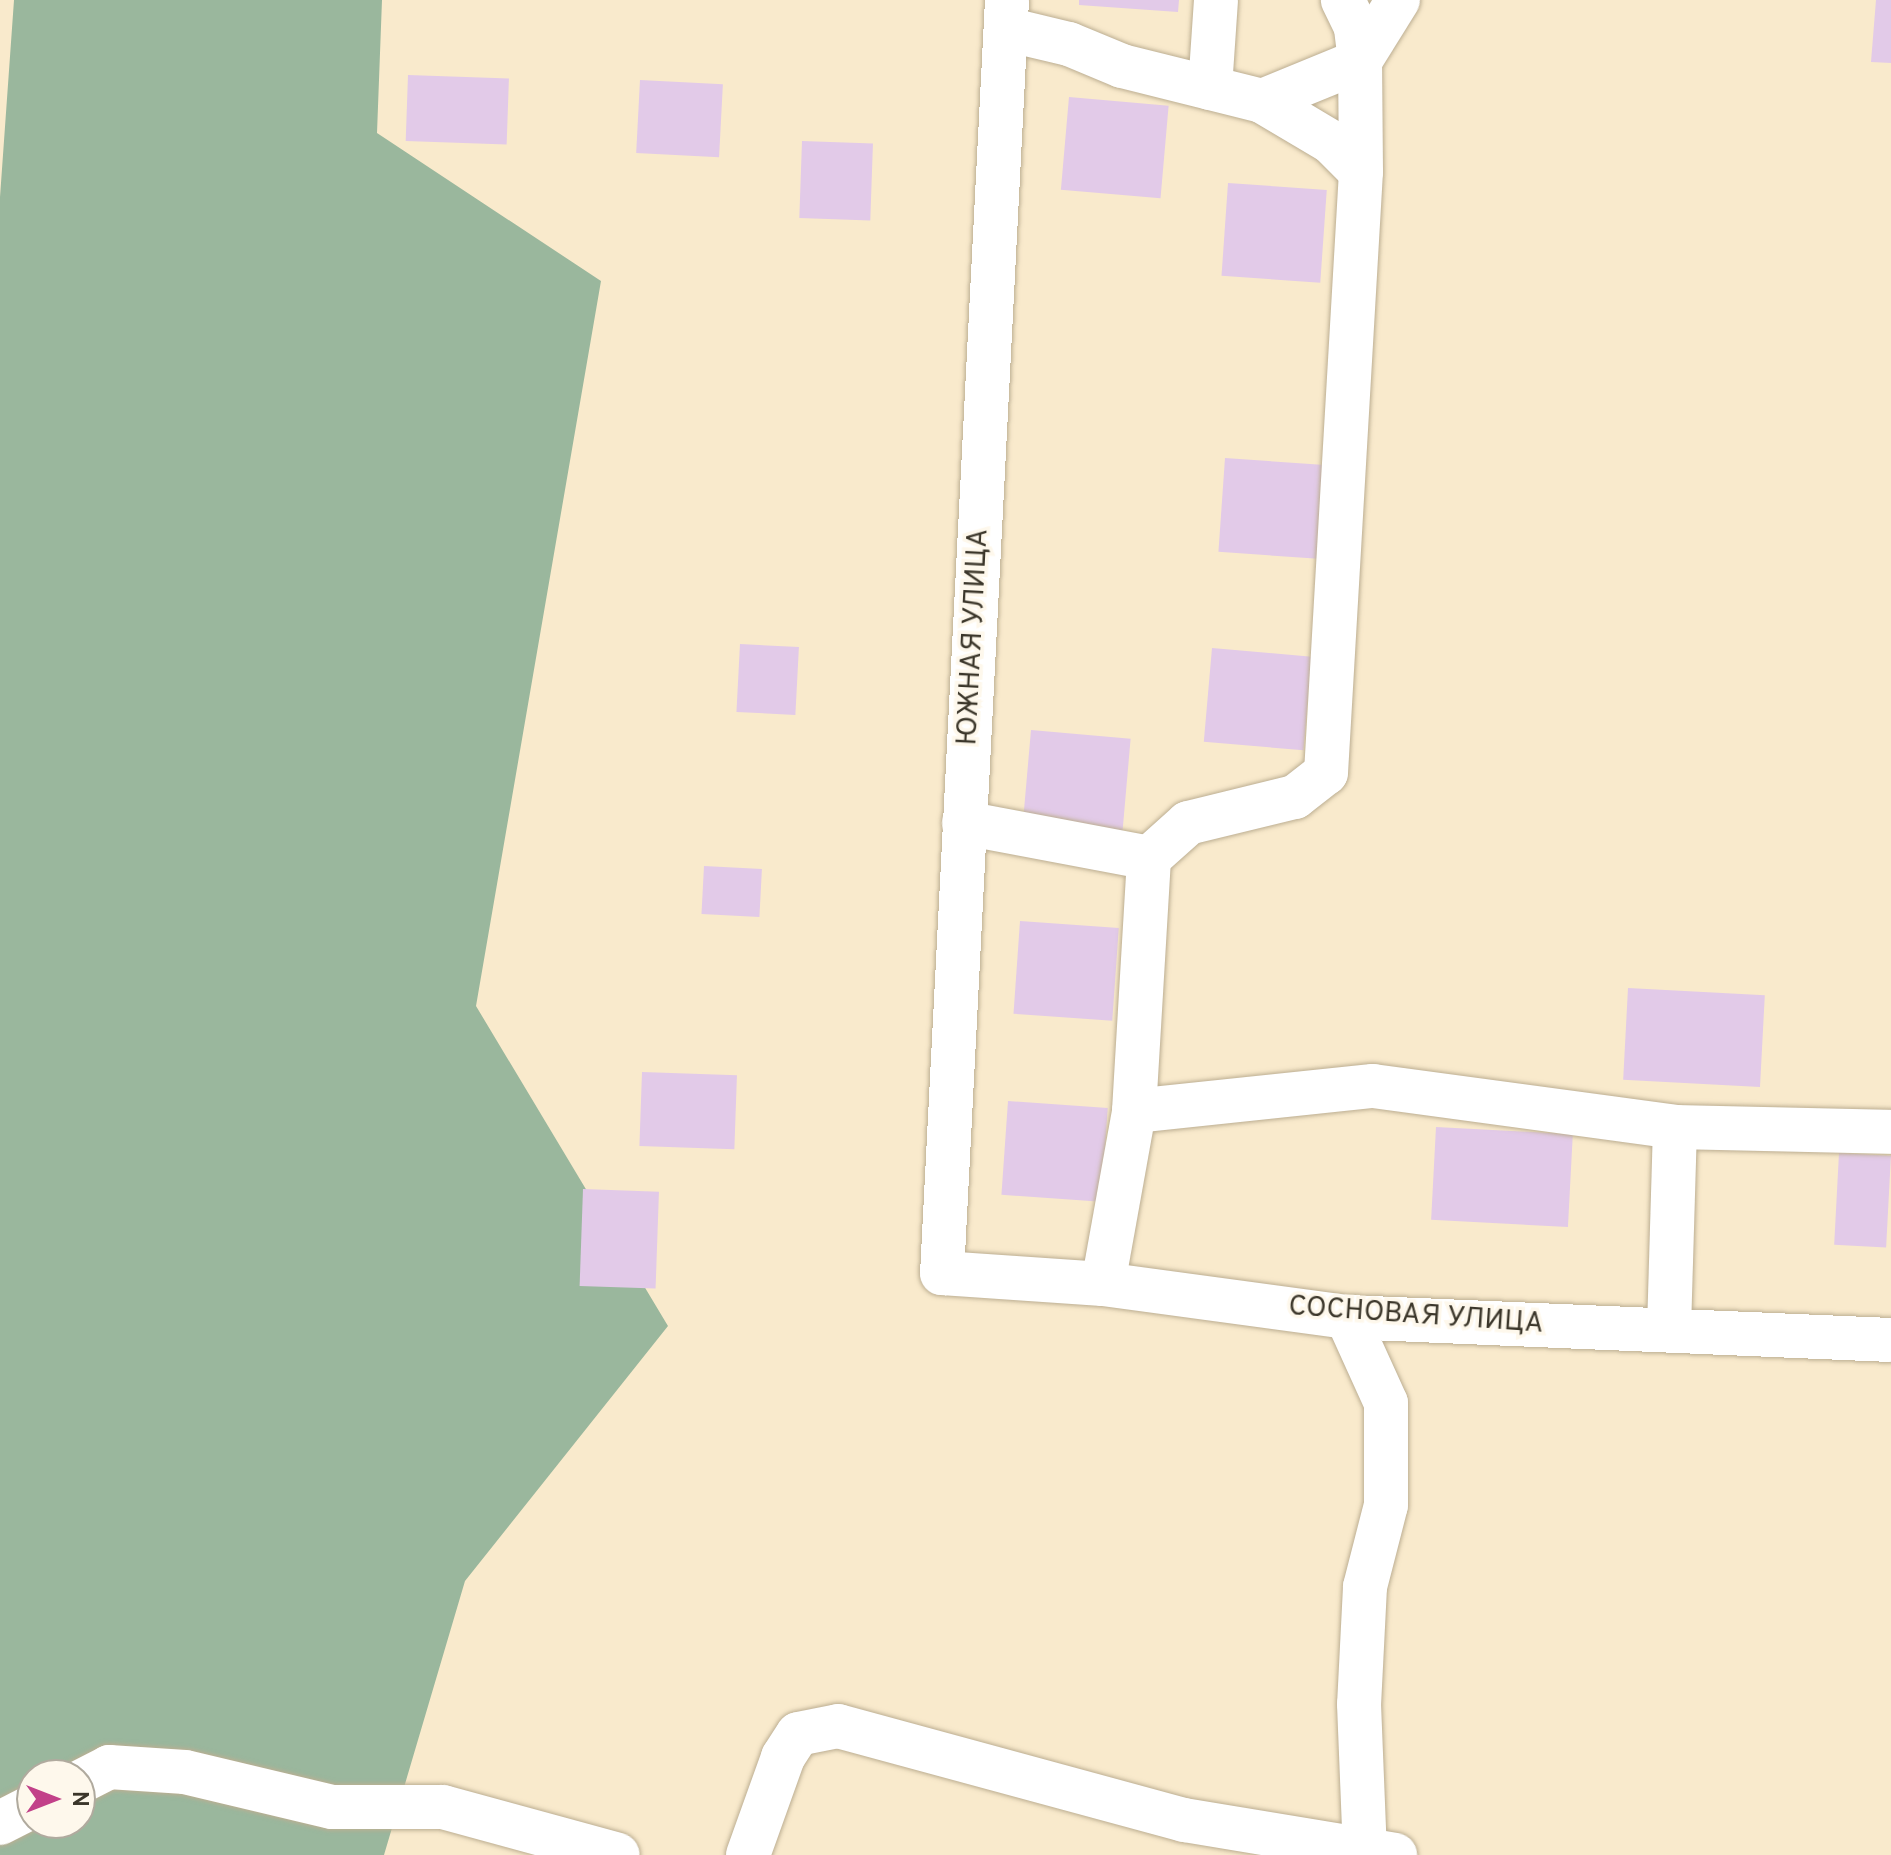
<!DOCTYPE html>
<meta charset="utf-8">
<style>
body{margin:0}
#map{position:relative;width:1891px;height:1855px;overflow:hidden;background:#f9eacc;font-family:Overpass,sans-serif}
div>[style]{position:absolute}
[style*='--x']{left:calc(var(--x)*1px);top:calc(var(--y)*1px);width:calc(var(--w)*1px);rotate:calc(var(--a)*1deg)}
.forest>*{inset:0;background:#9ab79d}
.building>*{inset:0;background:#e2cae8;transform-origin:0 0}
.roads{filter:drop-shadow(0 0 2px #bcae92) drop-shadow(0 0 2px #bcae92)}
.minor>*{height:44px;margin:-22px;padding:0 22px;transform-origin:22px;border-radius:22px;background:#fff}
span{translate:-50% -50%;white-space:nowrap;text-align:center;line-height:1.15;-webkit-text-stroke:7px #fef8ec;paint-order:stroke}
.street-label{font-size:28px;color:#3b362a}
.north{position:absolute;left:16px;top:1759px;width:80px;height:80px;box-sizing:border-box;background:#fef8ec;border:2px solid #b0aa9e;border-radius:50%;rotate:90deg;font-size:22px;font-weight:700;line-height:32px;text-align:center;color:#3b362a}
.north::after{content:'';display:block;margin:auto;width:28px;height:36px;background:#c24189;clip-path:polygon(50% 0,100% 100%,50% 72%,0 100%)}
</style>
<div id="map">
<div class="forest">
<div style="clip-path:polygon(evenodd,14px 0,382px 0,377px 133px,601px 281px,476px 1006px,668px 1326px,465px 1581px,384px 1855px,0 1855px,0 197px,14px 0,32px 1775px,80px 1775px,80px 1823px,32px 1823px,32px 1775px)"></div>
</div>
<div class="building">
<div style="clip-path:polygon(1079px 0,1179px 0,1178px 12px,1079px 5px)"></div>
<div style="clip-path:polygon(1876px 0,1891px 0,1891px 63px,1871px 62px)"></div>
<div style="left:408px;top:75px;width:101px;height:66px;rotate:2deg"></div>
<div style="left:640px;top:80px;width:83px;height:73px;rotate:3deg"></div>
<div style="left:1069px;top:97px;width:100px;height:93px;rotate:5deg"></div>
<div style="left:802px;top:141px;width:71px;height:77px;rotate:2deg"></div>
<div style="left:1228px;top:183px;width:99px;height:93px;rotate:4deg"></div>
<div style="left:1225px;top:458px;width:100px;height:94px;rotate:4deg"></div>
<div style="left:740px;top:644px;width:59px;height:68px;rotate:3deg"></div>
<div style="left:1212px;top:648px;width:100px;height:94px;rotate:5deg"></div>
<div style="left:1031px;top:730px;width:100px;height:94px;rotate:5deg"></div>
<div style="left:704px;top:866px;width:58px;height:48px;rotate:3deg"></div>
<div style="left:1020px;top:921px;width:99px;height:93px;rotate:4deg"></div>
<div style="left:1628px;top:988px;width:137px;height:92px;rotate:3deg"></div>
<div style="left:642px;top:1072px;width:95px;height:74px;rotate:2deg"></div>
<div style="left:1008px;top:1101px;width:100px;height:94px;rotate:4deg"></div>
<div style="left:1436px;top:1127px;width:137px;height:93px;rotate:3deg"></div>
<div style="left:1839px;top:1153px;width:52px;height:92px;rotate:3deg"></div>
<div style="left:583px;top:1189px;width:76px;height:97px;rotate:2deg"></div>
</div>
<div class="roads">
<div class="minor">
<div style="--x:1007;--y:0;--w:1275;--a:92.92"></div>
<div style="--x:942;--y:1273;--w:161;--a:3.9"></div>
<div style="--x:1103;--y:1284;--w:246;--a:7.7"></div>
<div style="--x:1347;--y:1317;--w:544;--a:2.42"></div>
<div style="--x:1006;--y:29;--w:65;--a:13.4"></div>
<div style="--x:1069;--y:44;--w:57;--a:22.5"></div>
<div style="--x:1122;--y:66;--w:144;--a:14"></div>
<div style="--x:1262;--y:101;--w:80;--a:30.7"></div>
<div style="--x:1331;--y:142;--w:42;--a:45"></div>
<div style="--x:1210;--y:88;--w:88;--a:-86.1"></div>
<div style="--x:1262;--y:101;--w:106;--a:-22.2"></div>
<div style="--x:1360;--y:61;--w:34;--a:-97"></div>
<div style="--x:1356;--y:27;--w:30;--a:-116"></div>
<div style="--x:964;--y:823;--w:188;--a:10.7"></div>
<div style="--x:1134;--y:1111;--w:240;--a:-6"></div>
<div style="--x:1373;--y:1086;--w:305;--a:7.7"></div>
<div style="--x:1675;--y:1127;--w:202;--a:91.7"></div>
<div style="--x:1675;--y:1127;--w:216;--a:1.3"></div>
<div style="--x:1103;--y:1284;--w:176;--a:-79.8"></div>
<div style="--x:1134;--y:1111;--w:253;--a:-86.6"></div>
<div style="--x:1149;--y:858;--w:52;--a:-41.9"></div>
<div style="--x:1188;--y:823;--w:110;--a:-13.7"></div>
<div style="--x:1295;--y:797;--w:39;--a:-38"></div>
<div style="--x:1326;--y:773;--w:602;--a:-86.67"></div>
<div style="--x:1361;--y:172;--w:111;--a:-90.5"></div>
<div style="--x:1360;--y:61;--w:72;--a:-58.1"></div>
<div style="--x:1347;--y:1317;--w:94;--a:65.6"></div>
<div style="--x:1386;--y:1403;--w:102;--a:90"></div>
<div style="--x:1386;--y:1505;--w:85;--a:104.4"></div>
<div style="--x:1365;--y:1587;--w:117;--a:92.9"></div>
<div style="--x:1359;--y:1704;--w:147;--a:87.7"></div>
<div style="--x:80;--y:1782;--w:33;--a:-27"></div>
<div style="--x:109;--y:1767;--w:76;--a:3.8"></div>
<div style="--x:185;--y:1772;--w:151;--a:13.4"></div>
<div style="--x:332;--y:1807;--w:111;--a:0"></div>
<div style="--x:443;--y:1807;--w:181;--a:15.3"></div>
<div style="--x:0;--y:1823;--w:36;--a:-27"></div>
<div style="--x:748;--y:1855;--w:104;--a:-70.3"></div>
<div style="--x:783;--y:1757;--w:27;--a:-57"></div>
<div style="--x:798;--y:1734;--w:41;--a:-11.3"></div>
<div style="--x:838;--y:1726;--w:359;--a:15.2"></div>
<div style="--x:1184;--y:1820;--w:214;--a:9.4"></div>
</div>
</div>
<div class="street-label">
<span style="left:974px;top:637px;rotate:-87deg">ЮЖНАЯ УЛИЦА</span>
<span style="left:1416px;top:1316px;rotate:4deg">СОСНОВАЯ УЛИЦА</span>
</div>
<div class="north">N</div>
</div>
